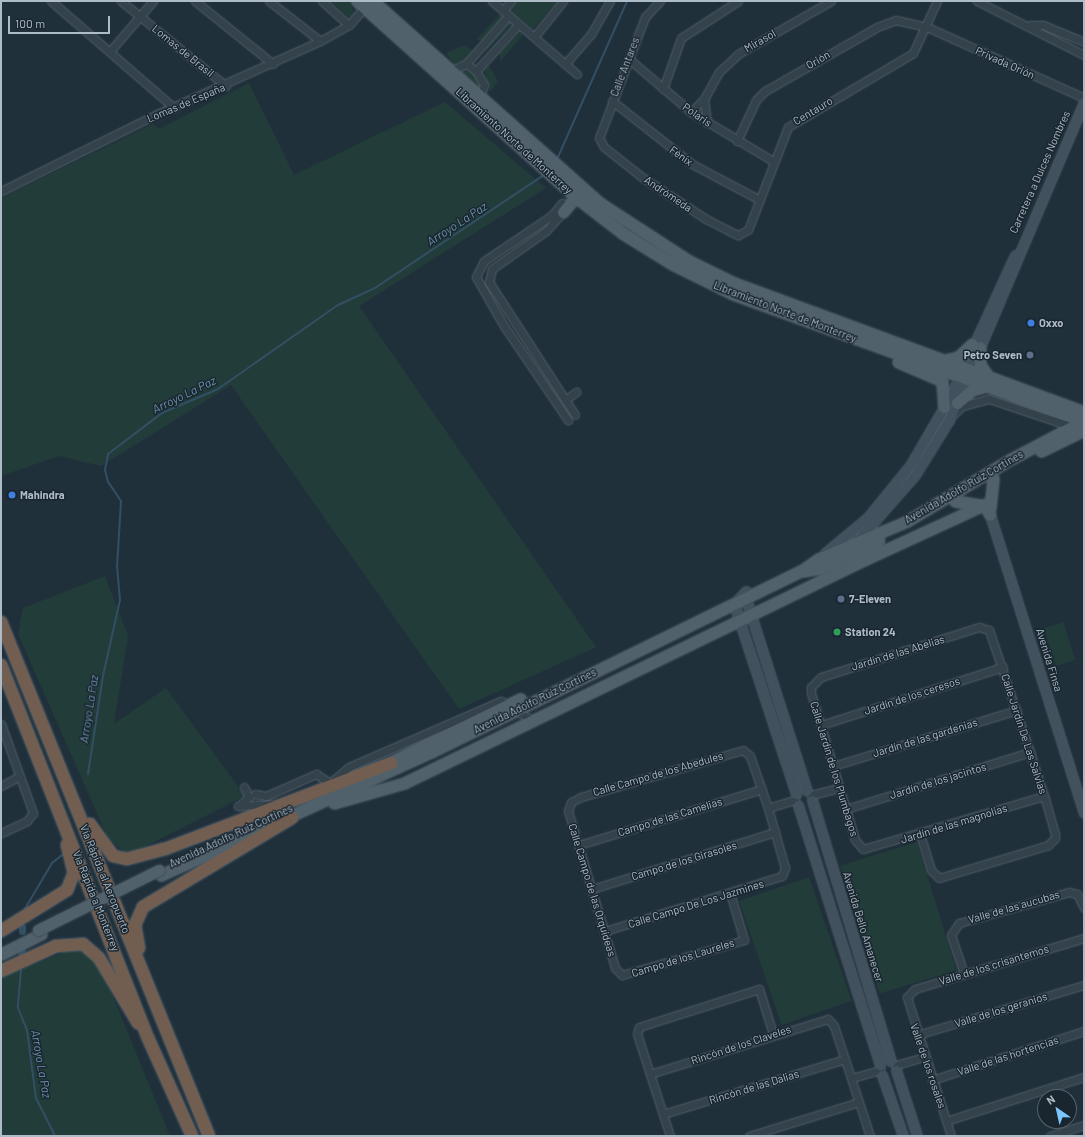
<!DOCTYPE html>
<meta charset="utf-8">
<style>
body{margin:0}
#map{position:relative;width:1085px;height:1137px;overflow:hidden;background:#20303b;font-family:Barlow,sans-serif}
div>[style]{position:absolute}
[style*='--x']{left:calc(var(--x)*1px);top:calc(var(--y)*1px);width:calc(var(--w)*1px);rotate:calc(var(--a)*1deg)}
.green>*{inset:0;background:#223c3a;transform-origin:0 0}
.stream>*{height:2px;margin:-1px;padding:0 1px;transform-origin:1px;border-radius:1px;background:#324f64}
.canal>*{height:7px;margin:-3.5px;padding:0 3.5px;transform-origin:3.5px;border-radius:3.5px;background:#324f64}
.roads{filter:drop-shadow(0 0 1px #515f69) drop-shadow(0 0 1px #515f69)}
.street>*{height:7px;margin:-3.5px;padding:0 3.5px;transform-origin:3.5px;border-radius:3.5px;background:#34424b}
.secondary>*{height:9px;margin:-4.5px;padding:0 4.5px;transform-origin:4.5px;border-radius:4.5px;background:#41515e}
.primary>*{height:11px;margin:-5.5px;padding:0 5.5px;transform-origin:5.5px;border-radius:5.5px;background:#51616b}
.highway>*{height:12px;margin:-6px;padding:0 6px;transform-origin:6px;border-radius:6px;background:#725e50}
.bridges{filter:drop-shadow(0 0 1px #404d57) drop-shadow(0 0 1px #404d57)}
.primary-bridge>*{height:11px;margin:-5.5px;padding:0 5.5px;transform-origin:5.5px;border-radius:5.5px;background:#51616b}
.dots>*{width:11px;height:11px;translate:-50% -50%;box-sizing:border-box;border:2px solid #192630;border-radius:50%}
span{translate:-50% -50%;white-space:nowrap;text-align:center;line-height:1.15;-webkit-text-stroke:3px #192630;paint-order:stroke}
.street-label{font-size:11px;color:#aebcc7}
.poi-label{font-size:11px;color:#aebcc7;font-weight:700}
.left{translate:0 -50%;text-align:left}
.right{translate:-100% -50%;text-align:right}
.water-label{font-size:12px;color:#6d94ad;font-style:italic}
.frame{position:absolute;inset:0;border:2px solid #aebcc7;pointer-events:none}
.north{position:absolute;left:1037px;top:1089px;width:40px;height:40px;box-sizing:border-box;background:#192630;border:1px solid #55626c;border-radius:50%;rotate:326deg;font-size:11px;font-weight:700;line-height:16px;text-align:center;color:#aebcc7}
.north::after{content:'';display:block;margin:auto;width:14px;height:18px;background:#7cc6ff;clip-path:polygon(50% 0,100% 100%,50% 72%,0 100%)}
.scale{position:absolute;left:8px;top:16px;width:102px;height:18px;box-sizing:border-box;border:2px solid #aebcc7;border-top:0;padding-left:5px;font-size:12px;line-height:14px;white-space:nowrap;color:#aebcc7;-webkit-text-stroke:3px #192630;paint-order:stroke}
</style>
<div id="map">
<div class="green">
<div style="clip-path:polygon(330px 1px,349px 1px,354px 13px,350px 18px)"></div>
<div style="clip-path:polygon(517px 1px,558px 1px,533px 29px,512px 11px)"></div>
<div style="clip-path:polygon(500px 14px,502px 18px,482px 40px,476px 40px)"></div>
<div style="clip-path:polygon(508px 22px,512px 24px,486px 51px,485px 48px)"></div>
<div style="clip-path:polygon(520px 32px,523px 35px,500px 62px,500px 53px)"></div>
<div style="clip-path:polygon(464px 45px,474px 51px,465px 61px,454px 64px,446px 53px)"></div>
<div style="clip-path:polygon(489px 65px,498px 81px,490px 92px,484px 69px)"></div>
<div style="clip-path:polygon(460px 70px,477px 74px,482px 90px)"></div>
<div style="clip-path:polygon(249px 83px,294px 175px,445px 102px,546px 188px,359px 306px,596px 647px,459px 709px,231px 385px,101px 466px,59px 456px,1px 476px,1px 198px,153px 124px,159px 129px)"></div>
<div style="clip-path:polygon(105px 576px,128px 636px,114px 724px,166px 688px,245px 796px,128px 855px,108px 838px,18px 634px,23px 608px)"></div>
<div style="left:1063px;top:622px;width:40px;height:20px;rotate:72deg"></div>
<div style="left:917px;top:842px;width:134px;height:80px;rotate:73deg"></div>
<div style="left:809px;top:877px;width:131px;height:74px;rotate:71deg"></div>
<div style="clip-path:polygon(73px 949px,84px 949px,99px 962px,170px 1136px,1px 1136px,1px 977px)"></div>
</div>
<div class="stream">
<div style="--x:558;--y:157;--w:171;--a:-66.1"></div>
<div style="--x:88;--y:774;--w:99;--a:-81.3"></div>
<div style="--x:103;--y:676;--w:78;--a:-77.4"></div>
<div style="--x:120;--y:600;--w:33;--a:-95"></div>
<div style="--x:117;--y:567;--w:66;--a:-86.5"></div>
<div style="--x:121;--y:501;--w:23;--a:-124"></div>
<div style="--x:108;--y:482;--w:12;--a:-104"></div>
<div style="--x:105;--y:470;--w:16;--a:-79"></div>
<div style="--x:108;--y:454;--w:68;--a:-37.2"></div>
<div style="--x:162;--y:413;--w:61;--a:-23.2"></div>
<div style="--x:218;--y:389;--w:146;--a:-35"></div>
<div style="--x:338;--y:305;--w:41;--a:-24.7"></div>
<div style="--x:375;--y:288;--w:203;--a:-33.8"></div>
<div style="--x:23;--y:912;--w:57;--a:-59.4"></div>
<div style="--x:52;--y:863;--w:16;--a:-38"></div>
<div style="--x:21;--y:970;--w:38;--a:95"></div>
<div style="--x:18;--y:1008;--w:24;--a:68"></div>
<div style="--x:27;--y:1030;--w:69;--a:82.5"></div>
<div style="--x:36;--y:1098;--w:42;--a:63.4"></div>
</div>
<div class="canal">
<div style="--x:22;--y:931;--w:4;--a:-90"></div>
<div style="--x:21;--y:960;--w:16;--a:-86"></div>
</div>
<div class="roads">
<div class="street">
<div style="--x:51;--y:1;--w:163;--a:41"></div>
<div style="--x:121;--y:1;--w:135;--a:39"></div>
<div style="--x:195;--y:1;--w:100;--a:38.9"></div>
<div style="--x:269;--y:1;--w:65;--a:38.1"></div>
<div style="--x:322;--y:1;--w:36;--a:42"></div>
<div style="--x:492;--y:1;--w:112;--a:40.7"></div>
<div style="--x:660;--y:1;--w:22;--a:133"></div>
<div style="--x:645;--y:17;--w:129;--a:110.8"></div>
<div style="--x:599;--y:138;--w:10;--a:61"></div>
<div style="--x:604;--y:147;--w:48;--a:38.3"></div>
<div style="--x:642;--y:177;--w:77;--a:33.3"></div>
<div style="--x:706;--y:219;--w:36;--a:27"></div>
<div style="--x:738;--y:235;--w:11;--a:-27"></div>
<div style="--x:748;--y:230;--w:110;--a:-68.8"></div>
<div style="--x:788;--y:127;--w:145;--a:-30.6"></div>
<div style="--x:913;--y:53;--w:57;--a:-65.2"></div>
<div style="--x:977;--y:1;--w:120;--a:26.8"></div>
<div style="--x:503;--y:11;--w:13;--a:-51"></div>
<div style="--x:1030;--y:25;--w:13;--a:0"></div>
<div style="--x:1043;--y:25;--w:44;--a:22.5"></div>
<div style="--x:535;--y:36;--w:45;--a:-51.3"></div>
<div style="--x:111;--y:50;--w:65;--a:-49.4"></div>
<div style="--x:629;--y:59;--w:82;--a:40.5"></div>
<div style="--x:691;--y:112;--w:96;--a:30.9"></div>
<div style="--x:466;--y:64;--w:64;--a:-48.8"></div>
<div style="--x:565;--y:64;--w:40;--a:-49"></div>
<div style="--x:591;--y:34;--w:38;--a:-60"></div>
<div style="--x:476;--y:71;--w:62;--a:-47.6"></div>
<div style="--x:447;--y:72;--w:21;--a:-23"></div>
<div style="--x:466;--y:64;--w:12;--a:35"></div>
<div style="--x:476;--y:71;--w:16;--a:60"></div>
<div style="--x:484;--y:85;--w:14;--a:111"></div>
<div style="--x:663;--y:89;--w:54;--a:-70.6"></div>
<div style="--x:681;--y:38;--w:68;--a:-33"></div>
<div style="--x:704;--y:99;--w:24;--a:83"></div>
<div style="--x:612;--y:101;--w:102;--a:38.2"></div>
<div style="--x:692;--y:164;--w:75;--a:27.9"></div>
<div style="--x:691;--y:112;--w:18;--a:-45"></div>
<div style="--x:704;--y:99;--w:31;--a:-61"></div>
<div style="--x:719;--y:72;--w:26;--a:-43"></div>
<div style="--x:738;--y:54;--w:107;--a:-29.7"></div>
<div style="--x:737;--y:141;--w:45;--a:-65.1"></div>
<div style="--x:756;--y:100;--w:13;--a:-45"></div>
<div style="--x:765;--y:91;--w:129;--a:-29.7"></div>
<div style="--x:877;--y:27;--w:20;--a:-20"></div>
<div style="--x:896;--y:20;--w:32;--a:13"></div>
<div style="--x:927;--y:27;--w:172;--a:24.3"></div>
<div style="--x:1;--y:191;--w:174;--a:-26.3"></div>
<div style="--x:157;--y:114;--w:179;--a:-24.1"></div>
<div style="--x:320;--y:41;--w:33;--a:-29"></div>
<div style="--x:349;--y:25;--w:23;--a:-49"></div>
<div style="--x:562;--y:203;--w:17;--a:130"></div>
<div style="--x:551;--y:216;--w:81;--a:146.1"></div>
<div style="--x:484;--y:261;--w:18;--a:117"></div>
<div style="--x:476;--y:277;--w:56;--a:60.3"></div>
<div style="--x:504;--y:326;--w:114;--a:55.8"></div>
<div style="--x:563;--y:212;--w:25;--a:132"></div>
<div style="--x:546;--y:231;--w:66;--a:144.9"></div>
<div style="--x:492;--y:269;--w:13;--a:103"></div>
<div style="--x:489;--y:282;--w:158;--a:57.1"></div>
<div style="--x:565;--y:400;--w:14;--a:-36"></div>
<div style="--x:953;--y:415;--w:13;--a:-45"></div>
<div style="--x:962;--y:406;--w:28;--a:-15"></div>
<div style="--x:989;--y:399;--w:89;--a:18.4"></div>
<div style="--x:1;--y:724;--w:95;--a:70.2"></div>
<div style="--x:33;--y:813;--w:10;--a:127"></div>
<div style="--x:27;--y:821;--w:29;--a:155"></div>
<div style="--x:821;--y:725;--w:191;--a:-17.7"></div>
<div style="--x:833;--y:766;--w:192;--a:-16.9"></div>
<div style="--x:1;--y:786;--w:21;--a:-28"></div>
<div style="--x:255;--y:794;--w:11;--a:10"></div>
<div style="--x:266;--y:796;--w:55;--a:-23.7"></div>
<div style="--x:316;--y:774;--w:17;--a:33"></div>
<div style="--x:330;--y:783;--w:25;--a:-40"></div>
<div style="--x:349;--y:767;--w:166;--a:-23.5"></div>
<div style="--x:501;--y:701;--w:38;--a:32"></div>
<div style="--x:811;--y:795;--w:29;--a:-14"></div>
<div style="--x:240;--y:805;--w:12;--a:-42"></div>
<div style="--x:249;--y:797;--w:11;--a:-117"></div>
<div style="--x:238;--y:806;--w:37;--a:-3"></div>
<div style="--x:768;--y:808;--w:28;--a:-17"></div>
<div style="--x:846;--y:809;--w:193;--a:-17.2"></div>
<div style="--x:920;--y:834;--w:38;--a:73"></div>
<div style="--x:931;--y:870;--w:11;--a:45"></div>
<div style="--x:939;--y:878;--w:114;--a:-16.8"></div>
<div style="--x:1048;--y:845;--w:10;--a:-45"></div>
<div style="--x:1055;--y:838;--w:4;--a:-90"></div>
<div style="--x:1055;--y:834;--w:40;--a:-106"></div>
<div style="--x:1044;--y:796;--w:46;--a:-107.7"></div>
<div style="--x:1030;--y:752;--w:129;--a:-108.6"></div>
<div style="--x:989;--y:630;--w:10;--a:-163"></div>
<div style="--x:979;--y:627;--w:166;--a:162.4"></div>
<div style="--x:821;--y:677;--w:14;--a:135"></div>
<div style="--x:811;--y:687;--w:6;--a:90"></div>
<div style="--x:811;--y:693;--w:153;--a:73.3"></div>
<div style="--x:855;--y:840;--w:12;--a:48"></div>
<div style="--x:863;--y:849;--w:189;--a:-16.3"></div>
<div style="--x:579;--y:845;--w:191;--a:-17"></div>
<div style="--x:592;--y:889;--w:192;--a:-17.3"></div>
<div style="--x:605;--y:931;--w:185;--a:-17.3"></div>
<div style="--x:782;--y:876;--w:9;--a:-69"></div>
<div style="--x:785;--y:868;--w:62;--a:-105.8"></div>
<div style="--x:768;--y:808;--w:55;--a:-109.1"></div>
<div style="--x:750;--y:756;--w:9;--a:-139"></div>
<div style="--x:743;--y:750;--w:169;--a:163.8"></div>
<div style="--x:581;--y:797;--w:11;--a:153"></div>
<div style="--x:571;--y:802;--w:9;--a:108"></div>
<div style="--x:568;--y:811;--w:164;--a:73.3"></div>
<div style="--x:615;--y:968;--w:10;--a:45"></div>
<div style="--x:622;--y:975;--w:127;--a:-16"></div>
<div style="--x:744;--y:940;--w:49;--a:-106.6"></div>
<div style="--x:964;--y:974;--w:41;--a:-108.4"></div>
<div style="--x:951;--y:935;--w:14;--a:-56"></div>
<div style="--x:959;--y:923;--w:114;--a:-15.7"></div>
<div style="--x:1069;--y:892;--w:8;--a:14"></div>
<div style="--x:1077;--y:894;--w:16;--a:63"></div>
<div style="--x:917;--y:1035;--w:174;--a:-16.7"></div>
<div style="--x:896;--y:1065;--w:29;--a:-16"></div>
<div style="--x:650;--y:1074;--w:186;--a:-17.2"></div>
<div style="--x:828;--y:1019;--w:9;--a:49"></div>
<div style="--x:834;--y:1026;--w:116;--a:71.9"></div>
<div style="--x:852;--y:1078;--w:29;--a:-16"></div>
<div style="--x:932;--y:1080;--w:160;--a:-17.9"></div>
<div style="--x:663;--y:1114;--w:190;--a:-16.8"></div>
<div style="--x:946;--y:1121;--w:145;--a:-17.7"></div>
<div style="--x:670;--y:1136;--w:107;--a:-107.9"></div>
<div style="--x:637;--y:1034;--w:7;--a:-74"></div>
<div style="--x:639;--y:1027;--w:126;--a:-17.6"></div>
<div style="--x:759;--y:989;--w:47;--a:72.7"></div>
<div style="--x:749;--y:1136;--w:115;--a:-17.2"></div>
<div style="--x:951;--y:1136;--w:146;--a:-107.6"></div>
<div style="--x:907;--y:997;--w:11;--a:-45"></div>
<div style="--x:915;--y:989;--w:177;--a:-16.8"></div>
<div style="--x:1050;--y:1136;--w:36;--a:-18"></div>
</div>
<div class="secondary">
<div style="--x:990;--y:515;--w:312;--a:72.5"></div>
<div style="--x:857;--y:541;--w:88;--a:-48.7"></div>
<div style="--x:915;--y:475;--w:65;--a:-58.3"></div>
<div style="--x:949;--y:420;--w:345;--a:-67"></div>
<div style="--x:825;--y:553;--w:56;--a:-39.9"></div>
<div style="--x:868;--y:517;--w:68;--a:-50.9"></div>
<div style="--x:911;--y:464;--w:78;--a:-59.8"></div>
<div style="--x:950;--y:397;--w:156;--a:-65.4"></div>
<div style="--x:746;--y:591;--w:18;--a:133"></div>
<div style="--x:734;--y:604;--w:200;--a:71.9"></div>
<div style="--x:741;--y:596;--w:6;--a:31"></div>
<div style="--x:746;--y:599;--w:201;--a:72.4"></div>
<div style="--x:812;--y:800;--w:273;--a:73.2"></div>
<div style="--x:798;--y:805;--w:273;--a:72.5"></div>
<div style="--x:896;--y:1070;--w:69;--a:72.3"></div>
<div style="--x:882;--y:1075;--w:65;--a:71"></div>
</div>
<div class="primary">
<div style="--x:357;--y:1;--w:292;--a:41.9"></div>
<div style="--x:574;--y:196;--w:61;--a:37.6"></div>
<div style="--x:622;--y:233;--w:59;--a:31.8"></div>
<div style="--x:672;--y:264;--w:68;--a:26.2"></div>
<div style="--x:733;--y:294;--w:373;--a:19.9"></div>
<div style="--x:373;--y:1;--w:304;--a:41.7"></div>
<div style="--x:600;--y:203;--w:106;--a:33.1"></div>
<div style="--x:689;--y:261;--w:50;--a:26.1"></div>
<div style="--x:734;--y:283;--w:373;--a:20.2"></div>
<div style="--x:563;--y:212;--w:16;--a:-50"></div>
<div style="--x:573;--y:200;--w:10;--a:-84"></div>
<div style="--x:980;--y:347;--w:18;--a:90"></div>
<div style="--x:980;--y:365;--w:14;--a:54"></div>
<div style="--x:945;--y:360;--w:13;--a:-13"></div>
<div style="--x:958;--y:357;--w:19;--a:-43"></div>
<div style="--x:898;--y:362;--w:48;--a:23.4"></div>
<div style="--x:942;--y:381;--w:26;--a:86"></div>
<div style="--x:957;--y:403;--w:20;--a:-41"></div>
<div style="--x:972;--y:390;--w:15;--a:-16"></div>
<div style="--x:1041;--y:451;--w:48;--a:-26"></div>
<div style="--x:955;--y:501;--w:30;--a:9"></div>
<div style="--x:985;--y:506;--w:10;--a:61"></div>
<div style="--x:990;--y:508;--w:30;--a:-84"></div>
<div style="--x:803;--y:571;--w:17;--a:-10"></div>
<div style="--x:820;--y:568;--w:65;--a:-25.4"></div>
<div style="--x:383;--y:766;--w:153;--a:-26.1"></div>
<div style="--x:334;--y:803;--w:73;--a:-15.9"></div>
<div style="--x:404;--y:783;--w:513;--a:-25.87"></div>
<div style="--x:866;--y:559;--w:136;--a:-24.7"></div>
<div style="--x:161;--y:875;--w:297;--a:-24.5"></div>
<div style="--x:431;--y:752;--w:412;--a:-26.1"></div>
<div style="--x:801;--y:571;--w:21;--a:-35"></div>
<div style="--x:818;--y:559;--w:97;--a:-23.1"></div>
<div style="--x:907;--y:521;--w:121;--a:-30.8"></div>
<div style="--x:1011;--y:459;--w:81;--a:-27.8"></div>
<div style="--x:1;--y:954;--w:45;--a:-26.6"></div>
</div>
<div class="highway">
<div style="--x:1;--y:622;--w:554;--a:67.97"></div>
<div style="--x:1;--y:665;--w:401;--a:68.5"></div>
<div style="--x:148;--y:1038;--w:107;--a:65.8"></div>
<div style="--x:90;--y:824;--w:39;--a:54"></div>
<div style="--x:113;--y:856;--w:14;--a:12"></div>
<div style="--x:127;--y:859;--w:39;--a:-15"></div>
<div style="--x:165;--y:849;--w:242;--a:-20.8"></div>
<div style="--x:1;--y:931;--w:78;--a:-31.8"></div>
<div style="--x:67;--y:890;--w:18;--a:-68"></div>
<div style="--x:74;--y:873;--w:29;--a:-104"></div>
<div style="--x:139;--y:948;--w:23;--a:-100"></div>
<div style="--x:135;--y:925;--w:20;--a:-66"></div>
<div style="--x:143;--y:907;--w:174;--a:-30.9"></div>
<div style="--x:1;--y:971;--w:60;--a:-24.4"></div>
<div style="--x:56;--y:946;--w:27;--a:-4"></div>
<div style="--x:83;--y:944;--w:21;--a:41"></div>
<div style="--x:99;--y:958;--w:76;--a:59"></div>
</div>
</div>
<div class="bridges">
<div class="primary-bridge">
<div style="--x:38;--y:930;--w:135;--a:-26.4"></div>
</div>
</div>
<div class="dots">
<div style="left:1031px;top:323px;background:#3f7fe0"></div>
<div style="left:1030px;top:355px;background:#5c6f8a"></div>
<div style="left:12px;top:495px;background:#3f7fe0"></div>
<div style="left:841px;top:599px;background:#5c6f8a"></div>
<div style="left:837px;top:632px;background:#2e9e5b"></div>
</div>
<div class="street-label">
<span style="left:760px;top:41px;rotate:-30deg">Mirasol</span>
<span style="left:183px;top:51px;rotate:39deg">Lomas de Brasil</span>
<span style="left:818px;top:60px;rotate:-30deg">Orión</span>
<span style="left:1005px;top:63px;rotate:24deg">Privada Orión</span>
<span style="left:625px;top:67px;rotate:-69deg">Calle Antares</span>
<span style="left:186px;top:103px;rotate:-23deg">Lomas de España</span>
<span style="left:813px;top:111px;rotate:-31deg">Centauro</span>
<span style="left:697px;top:115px;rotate:35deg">Polaris</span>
<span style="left:514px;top:141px;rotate:42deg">Libramiento Norte de Monterrey</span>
<span style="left:681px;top:156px;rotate:35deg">Fénix</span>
<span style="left:1040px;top:172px;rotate:-66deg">Carretera a Dulces Nombres</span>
<span style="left:668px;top:194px;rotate:34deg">Andrómeda</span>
<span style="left:785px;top:312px;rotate:21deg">Libramiento Norte de Monterrey</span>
<span style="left:964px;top:487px;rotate:-30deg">Avenida Adolfo Ruíz Cortines</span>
<span style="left:898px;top:653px;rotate:-17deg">Jardín de las Abelias</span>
<span style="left:1049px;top:660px;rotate:73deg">Avenida Finsa</span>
<span style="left:912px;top:696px;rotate:-18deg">Jardín de los ceresos</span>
<span style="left:535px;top:701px;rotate:-26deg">Avenida Adolfo Ruíz Cortines</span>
<span style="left:1024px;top:734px;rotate:72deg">Calle Jardín De Las Salvias</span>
<span style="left:925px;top:738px;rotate:-17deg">Jardín de las gardenias</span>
<span style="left:834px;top:769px;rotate:73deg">Calle Jardín de los Plumbagos</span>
<span style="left:658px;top:774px;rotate:-16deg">Calle Campo de los Abedules</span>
<span style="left:938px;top:781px;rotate:-17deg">Jardín de los jacintos</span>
<span style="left:670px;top:817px;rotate:-17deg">Campo de las Camelias</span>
<span style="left:954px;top:824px;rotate:-17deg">Jardín de las magnolias</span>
<span style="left:231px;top:836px;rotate:-25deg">Avenida Adolfo Ruíz Cortines</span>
<span style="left:684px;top:861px;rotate:-17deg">Campo de los Girasoles</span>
<span style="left:105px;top:879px;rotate:68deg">Vía Rápida al Aeropuerto</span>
<span style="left:592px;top:890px;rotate:73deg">Calle Campo de las Orquídeas</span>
<span style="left:96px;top:901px;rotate:68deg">Vía Rápida a Monterrey</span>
<span style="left:696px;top:904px;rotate:-17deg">Calle Campo De Los Jazmines</span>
<span style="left:1014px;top:907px;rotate:-16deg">Valle de las aucubas</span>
<span style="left:863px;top:927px;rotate:73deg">Avenida Bello Amanecer</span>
<span style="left:683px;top:958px;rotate:-17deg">Campo de los Laureles</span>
<span style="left:994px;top:965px;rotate:-17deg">Valle de los crisantemos</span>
<span style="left:1001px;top:1010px;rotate:-17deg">Valle de los geranios</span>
<span style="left:741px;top:1045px;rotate:-18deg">Rincón de los Claveles</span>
<span style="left:1008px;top:1056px;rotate:-18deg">Valle de las hortencias</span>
<span style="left:928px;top:1066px;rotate:71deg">Valle de los rosales</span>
<span style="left:754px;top:1087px;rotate:-17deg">Rincón de las Dalias</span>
</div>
<div class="poi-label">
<span class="left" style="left:1039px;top:323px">Oxxo</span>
<span class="right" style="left:1022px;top:355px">Petro Seven</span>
<span class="left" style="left:20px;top:495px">Mahindra</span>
<span class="left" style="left:849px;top:599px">7-Eleven</span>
<span class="left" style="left:845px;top:632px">Station 24</span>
</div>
<div class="water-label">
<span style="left:457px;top:224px;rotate:-33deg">Arroyo La Paz</span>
<span style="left:184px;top:395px;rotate:-26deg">Arroyo La Paz</span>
<span style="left:89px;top:709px;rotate:-81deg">Arroyo La Paz</span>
<span style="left:41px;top:1064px;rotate:80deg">Arroyo La Paz</span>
</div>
<div class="frame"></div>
<div class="north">N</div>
<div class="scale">100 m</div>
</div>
